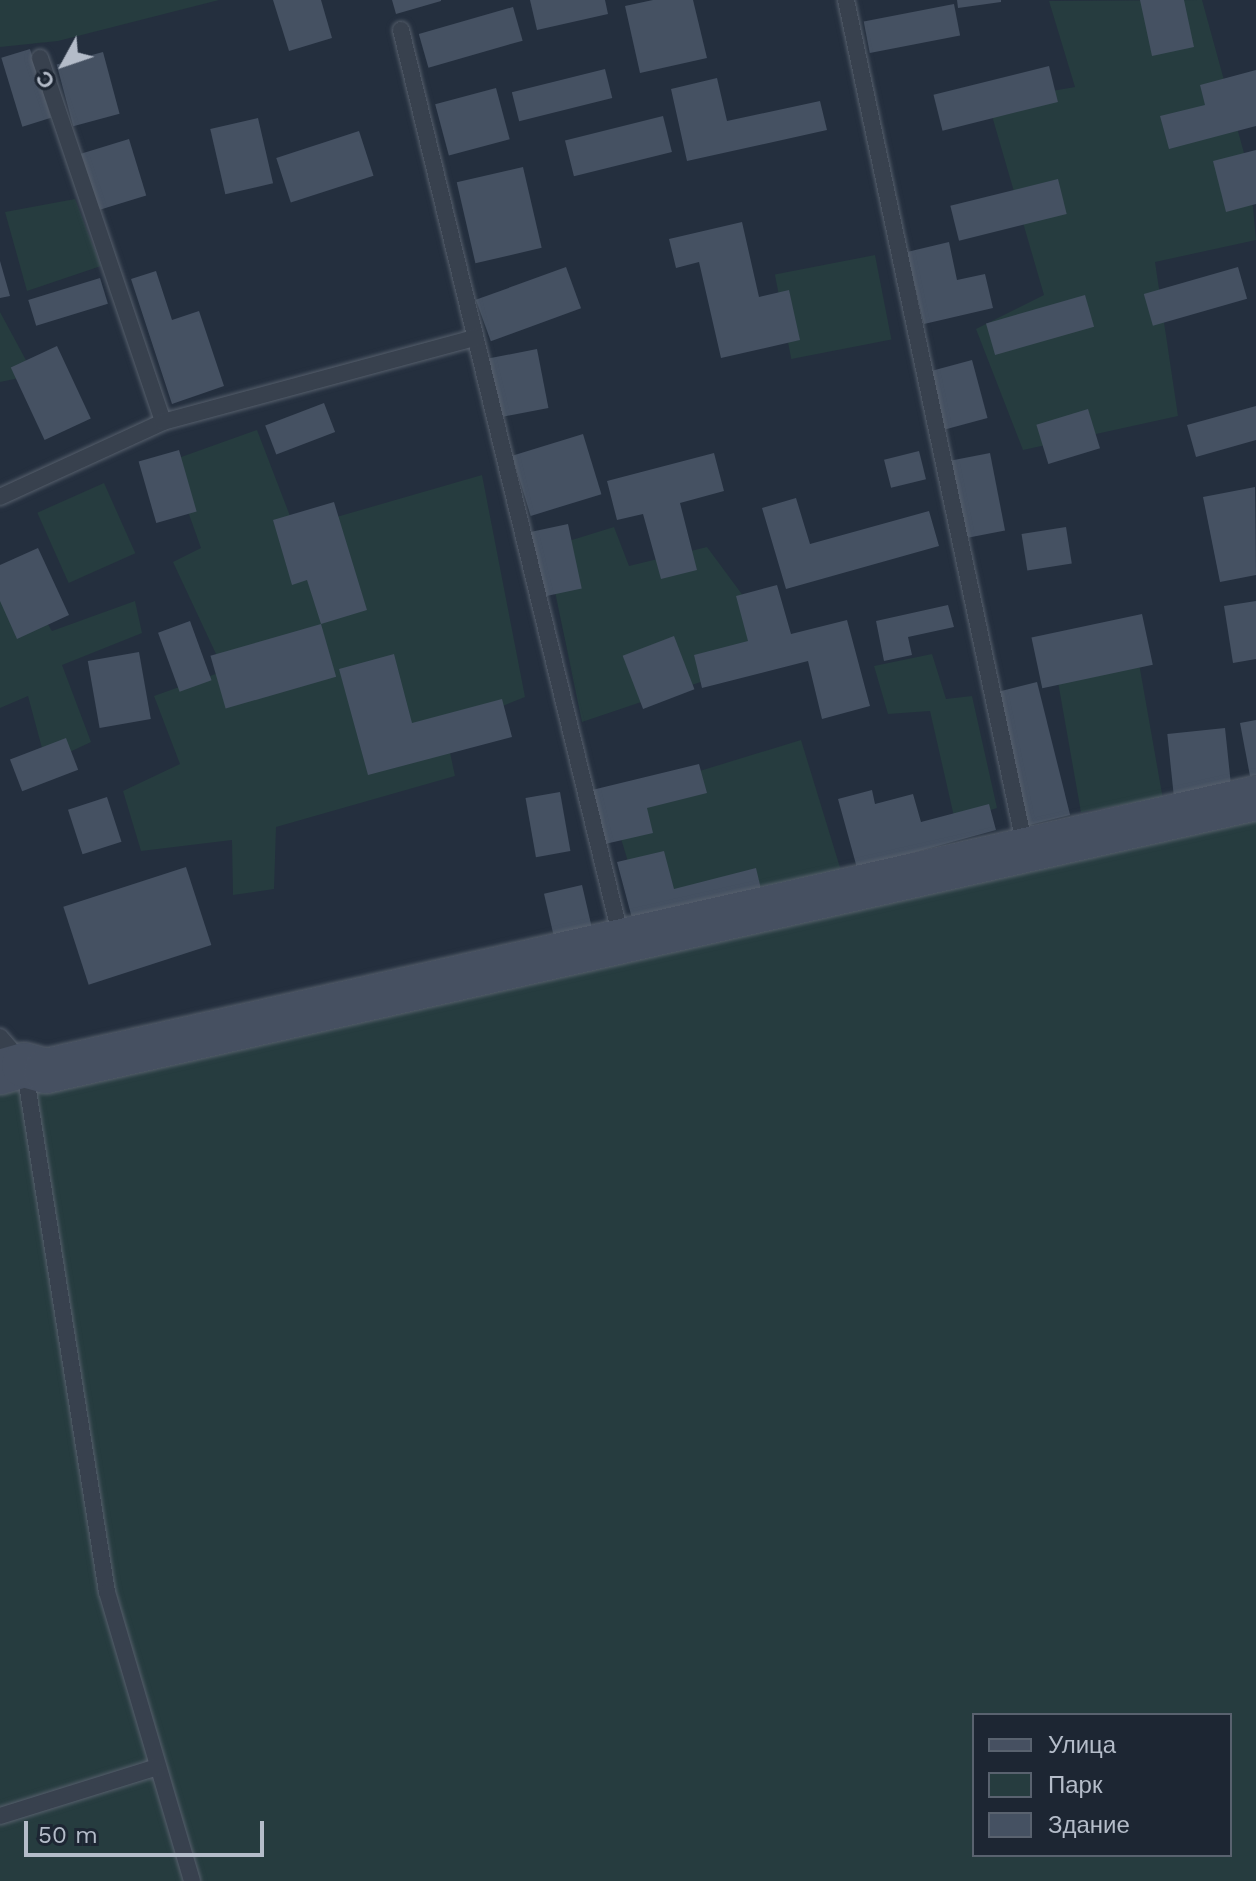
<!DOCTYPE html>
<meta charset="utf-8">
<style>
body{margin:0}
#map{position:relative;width:1256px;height:1881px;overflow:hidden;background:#242f3e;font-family:"Work Sans",sans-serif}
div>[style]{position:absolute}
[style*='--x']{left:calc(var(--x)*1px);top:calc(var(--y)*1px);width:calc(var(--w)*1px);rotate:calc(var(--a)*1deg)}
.green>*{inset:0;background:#263c3f;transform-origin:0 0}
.building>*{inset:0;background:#455162;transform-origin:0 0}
.roads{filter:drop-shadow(0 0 2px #565f6c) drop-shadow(0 0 2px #565f6c)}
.lane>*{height:16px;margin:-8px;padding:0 8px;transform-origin:8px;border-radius:8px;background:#38414e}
.secondary>*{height:44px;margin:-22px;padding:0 22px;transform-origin:22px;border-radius:22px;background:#465061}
span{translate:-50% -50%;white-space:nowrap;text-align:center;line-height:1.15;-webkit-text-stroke:8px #1d2633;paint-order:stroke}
.legend{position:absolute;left:972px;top:1713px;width:260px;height:144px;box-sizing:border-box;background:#1d2633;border:2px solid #59626f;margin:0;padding:10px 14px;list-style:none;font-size:24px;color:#b4bcc9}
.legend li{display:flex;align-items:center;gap:16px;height:40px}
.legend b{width:40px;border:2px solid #59626f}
.north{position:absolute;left:24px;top:24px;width:80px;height:80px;-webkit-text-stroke:6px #1d2633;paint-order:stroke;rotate:230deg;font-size:22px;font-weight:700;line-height:32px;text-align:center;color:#b4bcc9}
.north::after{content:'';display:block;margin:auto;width:28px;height:36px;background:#b4bcc9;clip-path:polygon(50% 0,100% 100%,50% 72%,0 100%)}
.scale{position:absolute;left:24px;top:1821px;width:240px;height:36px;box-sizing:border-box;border:4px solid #b4bcc9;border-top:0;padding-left:10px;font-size:24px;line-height:28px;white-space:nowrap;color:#b4bcc9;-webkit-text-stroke:6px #1d2633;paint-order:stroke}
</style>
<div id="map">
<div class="green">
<div style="clip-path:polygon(0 0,219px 0,58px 41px,0 47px)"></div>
<div style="clip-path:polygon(1202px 0,1250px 175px,1256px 240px,1155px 262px,1178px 416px,1023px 450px,976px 329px,1044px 295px,988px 102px,1075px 87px,1049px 1px)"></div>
<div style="clip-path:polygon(75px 199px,101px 266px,27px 291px,5px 212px)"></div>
<div style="left:875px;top:255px;width:86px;height:102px;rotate:79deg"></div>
<div style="clip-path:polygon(0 312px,34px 375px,0 382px)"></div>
<div style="clip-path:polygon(257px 430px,295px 529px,482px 475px,525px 697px,445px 729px,455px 776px,276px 827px,274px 889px,233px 895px,232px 840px,141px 851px,123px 791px,180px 764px,154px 696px,224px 671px,173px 562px,201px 548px,170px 461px)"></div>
<div style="left:104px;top:483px;width:77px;height:73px;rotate:66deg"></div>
<div style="clip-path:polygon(614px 527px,629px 566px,707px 547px,758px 616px,751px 665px,582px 722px,546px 548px)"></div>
<div style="clip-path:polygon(15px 571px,52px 631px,135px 601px,142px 633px,62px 665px,91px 742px,46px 763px,28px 696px,0 708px,0 574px)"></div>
<div style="left:1137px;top:652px;width:148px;height:83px;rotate:80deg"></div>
<div style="clip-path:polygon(932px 654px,946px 699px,972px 696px,997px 808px,955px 821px,930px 711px,888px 714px,874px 666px)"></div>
<div style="left:801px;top:740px;width:141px;height:201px;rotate:73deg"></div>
<div style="clip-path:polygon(evenodd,1256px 803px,1256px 1881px,0 1881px,0 1043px,20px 1078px,1256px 803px,974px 1715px,1230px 1715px,1230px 1855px,974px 1855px,974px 1715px)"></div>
</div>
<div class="building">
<div style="clip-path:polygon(273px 0,321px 0,332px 38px,289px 51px)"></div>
<div style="clip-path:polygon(392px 0,441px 0,441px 1px,396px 14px)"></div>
<div style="clip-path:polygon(530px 0,605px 0,608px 14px,537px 30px)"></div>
<div style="clip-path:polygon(653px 0,693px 0,707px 58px,640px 73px,625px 6px)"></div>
<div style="clip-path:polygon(957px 0,1001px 0,1001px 2px,958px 8px)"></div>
<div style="clip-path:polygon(1140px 0,1184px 0,1194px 47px,1152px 56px)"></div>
<div style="left:954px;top:4px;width:32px;height:92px;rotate:79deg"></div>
<div style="left:513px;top:7px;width:35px;height:98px;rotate:74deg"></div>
<div style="left:30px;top:49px;width:72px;height:30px;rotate:73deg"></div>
<div style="left:103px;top:52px;width:64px;height:48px;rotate:75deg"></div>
<div style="left:1049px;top:66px;width:37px;height:119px;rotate:76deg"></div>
<div style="left:605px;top:69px;width:30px;height:96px;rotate:76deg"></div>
<div style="clip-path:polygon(1256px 70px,1256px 126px,1169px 149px,1160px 116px,1205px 105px,1200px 85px)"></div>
<div style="clip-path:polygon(717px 78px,727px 121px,820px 101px,827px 130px,687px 161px,671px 89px)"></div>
<div style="left:496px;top:88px;width:53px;height:63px;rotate:75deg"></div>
<div style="left:663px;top:116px;width:37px;height:101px;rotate:76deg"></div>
<div style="left:258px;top:118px;width:67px;height:49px;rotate:77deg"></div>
<div style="left:359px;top:131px;width:47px;height:87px;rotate:72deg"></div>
<div style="left:129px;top:139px;width:59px;height:52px;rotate:73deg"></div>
<div style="clip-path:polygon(1256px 150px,1256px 204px,1226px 212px,1213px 161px)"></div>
<div style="left:523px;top:167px;width:83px;height:68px;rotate:77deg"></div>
<div style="left:1058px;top:179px;width:36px;height:111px;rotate:76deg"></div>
<div style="clip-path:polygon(742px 222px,759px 297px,789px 290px,800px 340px,721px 358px,699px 262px,676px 268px,669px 239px)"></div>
<div style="clip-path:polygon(949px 242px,957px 280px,985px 274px,993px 308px,924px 324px,907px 252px)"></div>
<div style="clip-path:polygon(0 261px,10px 296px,0 298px)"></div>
<div style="left:566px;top:267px;width:44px;height:96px;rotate:70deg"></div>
<div style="left:1238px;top:267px;width:33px;height:98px;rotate:74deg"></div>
<div style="clip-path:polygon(156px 271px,172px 320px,199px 311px,224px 386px,172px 404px,131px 279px)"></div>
<div style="left:100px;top:278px;width:27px;height:75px;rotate:73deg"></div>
<div style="left:1085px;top:295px;width:33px;height:103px;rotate:74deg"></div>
<div style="left:57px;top:346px;width:80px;height:51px;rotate:65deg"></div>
<div style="left:537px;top:349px;width:60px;height:51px;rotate:79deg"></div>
<div style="left:972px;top:360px;width:60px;height:48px;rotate:75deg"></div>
<div style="left:324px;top:403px;width:31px;height:63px;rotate:69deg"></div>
<div style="clip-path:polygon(1256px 406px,1256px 440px,1196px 457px,1187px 425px)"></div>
<div style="left:1088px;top:409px;width:41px;height:54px;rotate:73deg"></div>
<div style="left:583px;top:434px;width:63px;height:74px;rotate:73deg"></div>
<div style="left:179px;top:450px;width:64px;height:42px;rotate:74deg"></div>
<div style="left:919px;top:451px;width:29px;height:36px;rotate:76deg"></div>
<div style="clip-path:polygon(714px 453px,724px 491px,680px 503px,697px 570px,661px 579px,643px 514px,617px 520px,607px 481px)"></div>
<div style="left:990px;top:453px;width:79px;height:42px;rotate:79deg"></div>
<div style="clip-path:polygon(1255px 487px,1256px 575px,1220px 582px,1203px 497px)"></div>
<div style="clip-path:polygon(796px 498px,810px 544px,929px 511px,939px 546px,786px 589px,762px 508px)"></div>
<div style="clip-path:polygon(334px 502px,367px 610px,321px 624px,307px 580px,292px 585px,273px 520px)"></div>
<div style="left:568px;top:524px;width:66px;height:42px;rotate:78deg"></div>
<div style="left:1066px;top:527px;width:37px;height:45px;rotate:81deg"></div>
<div style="clip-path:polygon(38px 548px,69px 615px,17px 639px,0 601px,0 565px)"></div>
<div style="clip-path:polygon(777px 585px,791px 634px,847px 620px,870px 706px,822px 719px,808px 661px,702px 688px,694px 655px,748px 641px,736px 596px)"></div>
<div style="clip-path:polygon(1256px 601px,1256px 659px,1233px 663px,1224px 606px)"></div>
<div style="clip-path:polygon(948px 605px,954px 627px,908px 637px,912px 655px,884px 661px,876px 621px)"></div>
<div style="left:1142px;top:614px;width:52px;height:113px;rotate:78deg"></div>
<div style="left:190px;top:621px;width:63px;height:34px;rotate:70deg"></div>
<div style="left:321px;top:624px;width:55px;height:115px;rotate:74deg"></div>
<div style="left:674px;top:636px;width:57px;height:55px;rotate:69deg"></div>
<div style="left:139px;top:652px;width:68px;height:52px;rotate:80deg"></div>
<div style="clip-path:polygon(394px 654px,412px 723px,502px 699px,512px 737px,368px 775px,339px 669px)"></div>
<div style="left:1037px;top:682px;width:137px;height:44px;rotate:76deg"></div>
<div style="clip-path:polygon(1256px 720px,1256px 775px,1250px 776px,1240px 723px)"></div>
<div style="left:1225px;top:728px;width:61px;height:58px;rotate:84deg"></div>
<div style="left:66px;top:738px;width:34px;height:60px;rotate:69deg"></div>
<div style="clip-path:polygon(699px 764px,707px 793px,647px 808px,653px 833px,605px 844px,592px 790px)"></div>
<div style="clip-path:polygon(872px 790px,875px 804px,913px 794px,921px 822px,989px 804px,996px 830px,857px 868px,838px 799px)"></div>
<div style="left:560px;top:792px;width:60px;height:35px;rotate:80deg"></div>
<div style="left:107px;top:797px;width:47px;height:41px;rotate:72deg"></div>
<div style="clip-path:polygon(664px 851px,674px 889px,756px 868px,761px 889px,633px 922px,617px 862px)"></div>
<div style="left:186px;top:867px;width:82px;height:129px;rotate:72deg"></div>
<div style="left:582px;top:885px;width:47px;height:39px;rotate:77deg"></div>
</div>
<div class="roads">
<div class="lane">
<div style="--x:846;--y:0;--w:866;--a:78.07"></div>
<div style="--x:401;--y:30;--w:934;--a:76.38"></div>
<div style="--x:40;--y:58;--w:384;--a:71.3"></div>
<div style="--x:0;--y:497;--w:179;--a:-24.7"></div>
<div style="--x:163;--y:422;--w:323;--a:-15.1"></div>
<div style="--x:0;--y:1037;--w:37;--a:49"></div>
<div style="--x:24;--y:1065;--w:533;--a:81.05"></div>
<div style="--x:107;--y:1592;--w:301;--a:73.6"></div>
<div style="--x:0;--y:1816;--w:161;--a:-17.3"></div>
</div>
<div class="secondary">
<div style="--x:0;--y:1072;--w:25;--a:-16"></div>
<div style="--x:24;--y:1065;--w:23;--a:15"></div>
<div style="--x:46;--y:1071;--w:1240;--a:-12.71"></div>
</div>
</div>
<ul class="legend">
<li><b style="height:10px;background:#465061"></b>Улица</li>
<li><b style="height:22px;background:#263c3f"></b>Парк</li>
<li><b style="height:22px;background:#455162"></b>Здание</li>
</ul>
<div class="north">С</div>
<div class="scale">50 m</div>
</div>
